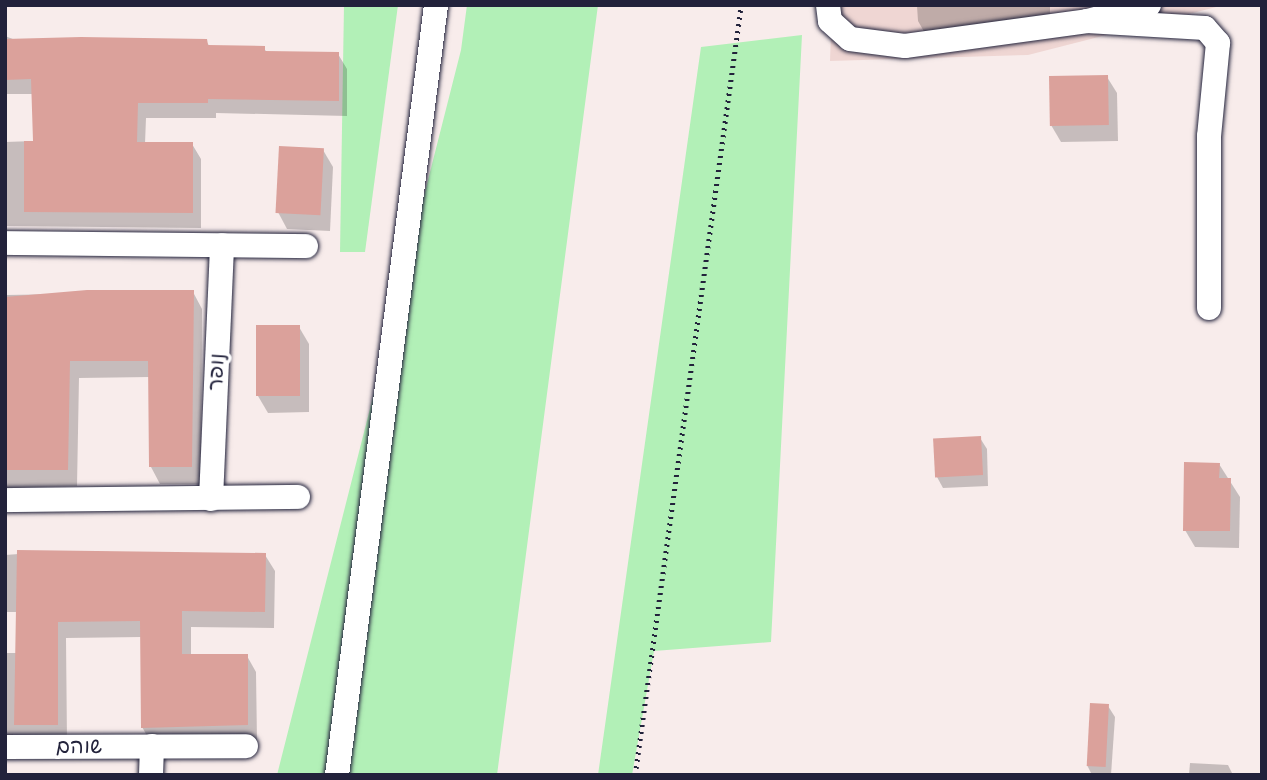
<!DOCTYPE html>
<meta charset="utf-8">
<style>
body{margin:0}
#map{position:relative;width:1267px;height:780px;overflow:hidden;background:#f8eceb;font-family:Sriracha,"Playpen Sans Hebrew",sans-serif}
div>[style]{position:absolute}
[style*='--x']{left:calc(var(--x)*1px);top:calc(var(--y)*1px);width:calc(var(--w)*1px);rotate:calc(var(--a)*1deg)}
.built>*{inset:0;background:#efd6d3}
.green>*{inset:0;background:#b2f0b7}
.shadow>*{inset:0;background:#0003}
.building>*{inset:0;background:#dba19b;transform-origin:0 0}
.path>*{height:4.5px;margin-top:-2.25px;transform-origin:0;background:repeating-linear-gradient(90deg,#22223b 0 2px,transparent 0 7px)}
.roads{filter:drop-shadow(0 0 2px #22223b) drop-shadow(0 0 2px #22223b)}
.minor>*{height:24px;margin:-12px;padding:0 12px;transform-origin:12px;border-radius:12px;background:#fff}
span{translate:-50% -50%;white-space:nowrap;text-align:center;line-height:1.15;-webkit-text-stroke:7px #fff;paint-order:stroke}
.street-label{font-size:21px;color:#22223b}
.frame{position:absolute;inset:0;border:7px solid #22223b;pointer-events:none}
</style>
<div id="map">
<div class="built">
<div style="clip-path:polygon(832px 5px,1224px 5px,1028px 55px,830px 61px)"></div>
</div>
<div class="green">
<div style="clip-path:polygon(344px 5px,398px 5px,365px 252px,340px 252px)"></div>
<div style="clip-path:polygon(467px 5px,598px 5px,497px 775px,277px 775px,461px 50px)"></div>
<div style="clip-path:polygon(802px 35px,771px 642px,654px 651px,632px 775px,598px 775px,701px 47px)"></div>
</div>
<div class="shadow">
<div style="clip-path:polygon(888px 5px,1050px 5px,1050px 33px,930px 42px,918px 21px,917px 6px)"></div>
<div style="clip-path:polygon(5px 36px,18px 41px,206px 41px,210px 47px,264px 48px,267px 53px,338px 54px,347px 69px,347px 116px,216px 113px,216px 118px,146px 118px,145px 144px,192px 144px,201px 159px,201px 228px,5px 226px,5px 142px,34px 141px,33px 94px,5px 94px)"></div>
<div style="clip-path:polygon(1107px 77px,1117px 93px,1118px 141px,1061px 142px,1051px 125px)"></div>
<div style="clip-path:polygon(323px 150px,333px 167px,330px 231px,287px 229px,278px 212px)"></div>
<div style="clip-path:polygon(193px 292px,202px 309px,201px 484px,160px 484px,151px 467px,150px 377px,79px 378px,77px 486px,5px 488px,5px 295px)"></div>
<div style="clip-path:polygon(299px 327px,309px 344px,309px 412px,268px 413px,258px 396px)"></div>
<div style="clip-path:polygon(980px 438px,987px 449px,988px 486px,943px 488px,937px 477px)"></div>
<div style="clip-path:polygon(1219px 464px,1240px 497px,1239px 548px,1195px 547px,1185px 530px)"></div>
<div style="clip-path:polygon(60px 551px,265px 555px,275px 571px,274px 628px,191px 627px,191px 656px,247px 656px,256px 672px,257px 741px,152px 744px,142px 727px,142px 637px,66px 638px,67px 741px,5px 740px,5px 653px,18px 653px,18px 612px,5px 612px,5px 555px)"></div>
<div style="clip-path:polygon(1108px 706px,1115px 717px,1111px 775px,1092px 775px,1087px 765px)"></div>
<div style="clip-path:polygon(1190px 763px,1228px 765px,1233px 775px,1189px 775px)"></div>
</div>
<div class="building">
<div style="clip-path:polygon(81px 37px,207px 39px,208px 45px,265px 46px,265px 51px,339px 52px,339px 101px,208px 99px,208px 103px,138px 103px,137px 142px,193px 142px,193px 213px,24px 212px,24px 141px,33px 141px,31px 79px,5px 80px,5px 39px)"></div>
<div style="left:1108px;top:75px;width:50px;height:59px;rotate:89deg"></div>
<div style="left:279px;top:146px;width:45px;height:67px;rotate:3deg"></div>
<div style="clip-path:polygon(87px 290px,194px 290px,192px 467px,149px 467px,148px 361px,70px 361px,68px 470px,5px 470px,5px 297px)"></div>
<div style="left:256px;top:325px;width:44px;height:71px"></div>
<div style="left:981px;top:436px;width:39px;height:48px;rotate:87deg"></div>
<div style="clip-path:polygon(1184px 462px,1220px 463px,1219px 478px,1231px 478px,1230px 531px,1183px 531px)"></div>
<div style="clip-path:polygon(17px 550px,266px 553px,265px 612px,182px 611px,182px 654px,248px 654px,248px 725px,141px 728px,140px 621px,58px 622px,58px 725px,14px 725px)"></div>
<div style="left:1090px;top:703px;width:19px;height:63px;rotate:3deg"></div>
</div>
<div class="path">
<div style="--x:635;--y:775;--w:777;--a:-82.16"></div>
</div>
<div class="roads">
<div class="minor">
<div style="--x:828;--y:5;--w:16;--a:83"></div>
<div style="--x:830;--y:21;--w:27;--a:42"></div>
<div style="--x:850;--y:39;--w:55;--a:7.3"></div>
<div style="--x:905;--y:46;--w:184;--a:-7.8"></div>
<div style="--x:1087;--y:21;--w:64;--a:-14.5"></div>
<div style="--x:1087;--y:21;--w:118;--a:3.4"></div>
<div style="--x:1205;--y:28;--w:20;--a:49"></div>
<div style="--x:1218;--y:43;--w:93;--a:95.5"></div>
<div style="--x:1209;--y:136;--w:172;--a:90"></div>
<div style="--x:5;--y:243;--w:301;--a:0.6"></div>
<div style="--x:211;--y:499;--w:254;--a:-87.5"></div>
<div style="--x:5;--y:500;--w:293;--a:-0.6"></div>
<div style="--x:5;--y:747;--w:241;--a:-0.2"></div>
<div style="--x:151;--y:775;--w:29;--a:-88"></div>
<div style="--x:337;--y:775;--w:776;--a:-82.67"></div>
</div>
</div>
<div class="street-label">
<span style="left:216px;top:372px;rotate:-87deg">נופר</span>
<span style="left:79px;top:746px">שוהם</span>
</div>
<div class="frame"></div>
</div>
